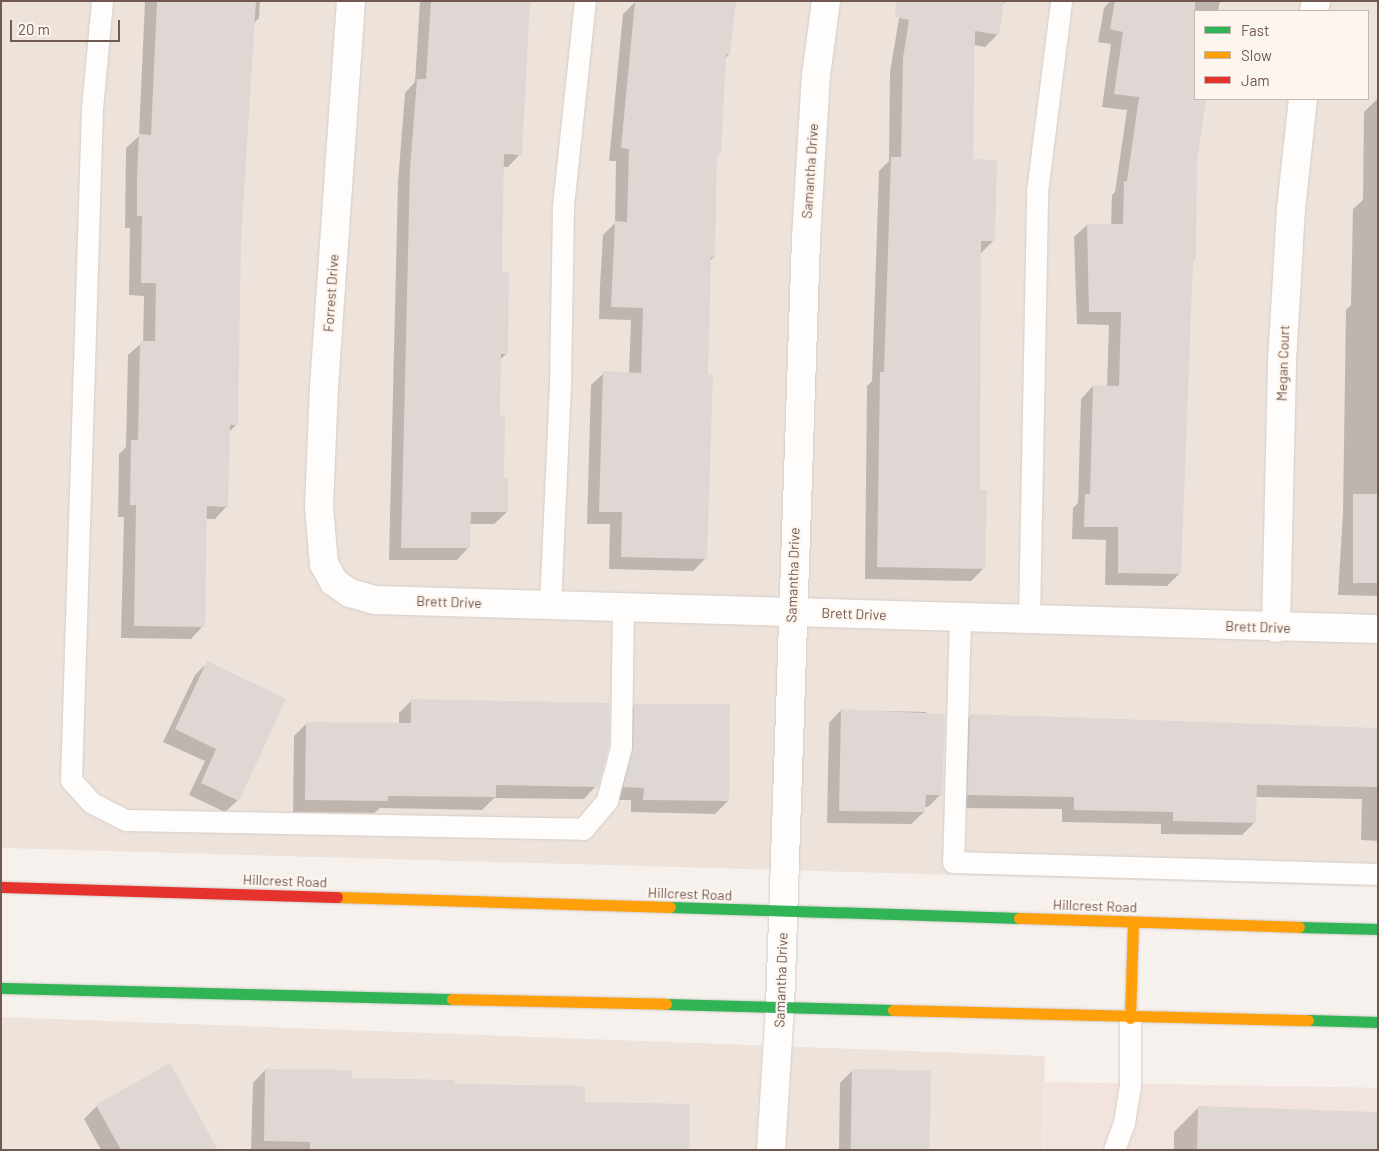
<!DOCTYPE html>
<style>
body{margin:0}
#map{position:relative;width:1379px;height:1151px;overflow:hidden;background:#f6f1ed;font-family:Barlow,sans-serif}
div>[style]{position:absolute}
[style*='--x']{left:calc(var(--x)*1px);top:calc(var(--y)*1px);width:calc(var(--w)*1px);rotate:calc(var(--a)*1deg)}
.residential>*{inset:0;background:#eee3db}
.commercial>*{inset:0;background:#f3e3df;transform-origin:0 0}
.shadow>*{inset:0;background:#0003}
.building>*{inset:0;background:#dfd7d3;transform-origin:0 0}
.roads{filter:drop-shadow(0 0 1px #d3cdc8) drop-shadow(0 0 1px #d3cdc8)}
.lane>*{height:21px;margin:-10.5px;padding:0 10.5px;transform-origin:10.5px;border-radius:10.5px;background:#fefdfc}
.street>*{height:28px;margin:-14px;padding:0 14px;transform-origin:14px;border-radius:14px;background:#fefdfc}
.fast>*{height:11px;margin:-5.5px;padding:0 5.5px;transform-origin:5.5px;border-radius:5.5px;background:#30b455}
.slow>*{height:11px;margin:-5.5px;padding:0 5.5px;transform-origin:5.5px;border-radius:5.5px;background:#ff9f0a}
.jam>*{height:11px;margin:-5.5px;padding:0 5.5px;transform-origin:5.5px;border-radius:5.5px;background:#e5322d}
span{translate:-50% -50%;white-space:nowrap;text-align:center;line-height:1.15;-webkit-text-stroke:4.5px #fdf6ef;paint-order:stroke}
.street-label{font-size:14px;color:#715850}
.frame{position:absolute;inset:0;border:2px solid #715850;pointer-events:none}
.legend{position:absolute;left:1194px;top:10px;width:175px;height:90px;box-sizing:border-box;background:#fdf6ef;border:1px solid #c5b7af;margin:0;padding:6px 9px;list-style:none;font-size:15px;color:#715850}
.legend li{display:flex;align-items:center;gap:10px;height:25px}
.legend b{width:25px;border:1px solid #c5b7af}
.scale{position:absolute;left:10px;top:20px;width:110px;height:22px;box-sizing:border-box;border:2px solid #715850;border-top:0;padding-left:6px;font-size:15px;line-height:18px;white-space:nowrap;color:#715850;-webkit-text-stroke:4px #fdf6ef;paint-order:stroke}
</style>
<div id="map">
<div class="residential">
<div style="clip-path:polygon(evenodd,1px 1px,1378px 1px,1378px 887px,1px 848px,1px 1px,1195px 11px,1368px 11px,1368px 99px,1195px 99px,1195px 11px)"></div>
<div style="clip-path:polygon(1px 1017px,1045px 1056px,1043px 1150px,1px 1150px)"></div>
</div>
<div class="commercial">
<div style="left:1045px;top:1082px;width:333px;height:68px;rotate:1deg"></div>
</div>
<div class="shadow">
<div style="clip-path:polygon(145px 1px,260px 1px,259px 18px,253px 24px,240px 241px,237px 424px,229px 432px,227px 506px,215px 519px,205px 519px,203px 626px,191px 639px,121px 638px,124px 517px,118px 517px,119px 454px,126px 447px,128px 355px,143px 342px,144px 296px,129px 295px,130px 228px,125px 228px,126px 148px,139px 136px)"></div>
<div style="clip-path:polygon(420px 1px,529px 1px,520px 154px,508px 167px,503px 167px,501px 273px,507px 353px,499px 361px,498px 417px,507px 512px,494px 524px,470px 524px,469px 547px,457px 560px,389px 560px,398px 182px,405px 93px,415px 82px)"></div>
<div style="clip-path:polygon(636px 1px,729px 54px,725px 59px,719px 153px,716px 157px,714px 257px,709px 262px,706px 558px,693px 571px,609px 569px,610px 524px,587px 524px,591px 385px,604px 373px,629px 373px,631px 320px,599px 319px,600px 286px,603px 235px,615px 223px,616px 161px,609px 161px,623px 14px)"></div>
<div style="clip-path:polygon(902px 1px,1007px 1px,1003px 4px,998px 34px,985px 47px,974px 45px,972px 161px,993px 241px,980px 254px,979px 491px,984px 568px,971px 581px,865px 579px,867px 386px,872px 381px,879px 171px,889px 161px,890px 72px)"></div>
<div style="clip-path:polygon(1110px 1px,1220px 1px,1218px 11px,1195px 11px,1195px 99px,1204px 99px,1196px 162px,1180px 573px,1167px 586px,1105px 585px,1106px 540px,1072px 539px,1073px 508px,1078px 503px,1081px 399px,1093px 386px,1107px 387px,1109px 325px,1077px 324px,1074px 237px,1087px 225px,1111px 225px,1112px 195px,1115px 192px,1127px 110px,1102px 107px,1111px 44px,1098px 42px,1104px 8px)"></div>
<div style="clip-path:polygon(1377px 99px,1378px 596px,1338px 595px,1343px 512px,1346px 310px,1351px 305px,1353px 209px,1363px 200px,1364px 112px)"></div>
<div style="clip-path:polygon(207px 663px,238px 800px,225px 812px,189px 795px,205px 761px,163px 742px,195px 675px)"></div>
<div style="clip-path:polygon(412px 700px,596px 786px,584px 799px,494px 798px,482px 810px,380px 808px,374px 813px,293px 812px,294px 736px,307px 723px,399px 724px,399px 713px)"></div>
<div style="clip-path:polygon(635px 705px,728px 801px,715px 814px,631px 812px,631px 800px,611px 800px,622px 718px)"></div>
<div style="clip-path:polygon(841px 710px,926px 712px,941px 794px,928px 807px,924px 807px,924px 812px,911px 824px,827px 823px,829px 723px)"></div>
<div style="clip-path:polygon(970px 716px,1378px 729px,1378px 841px,1361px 840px,1362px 799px,1256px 797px,1255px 822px,1242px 835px,1161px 834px,1161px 824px,1062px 822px,1062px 809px,955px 808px,958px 728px)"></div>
<div style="clip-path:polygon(265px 1070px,351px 1080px,454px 1085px,583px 1103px,688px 1150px,251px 1150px,253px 1083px)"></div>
<div style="clip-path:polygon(853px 1070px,928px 1150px,839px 1150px,840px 1083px)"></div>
<div style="clip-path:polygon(97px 1106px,216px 1150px,101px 1150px,84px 1119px)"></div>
<div style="clip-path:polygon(1198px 1108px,1378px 1150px,1174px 1150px,1174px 1132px)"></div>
</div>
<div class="building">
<div style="clip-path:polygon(157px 1px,256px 1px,241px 241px,238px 425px,230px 425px,228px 507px,207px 506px,205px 627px,134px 626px,136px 505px,130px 505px,131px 440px,138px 440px,140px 341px,155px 341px,156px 283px,141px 283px,142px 216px,137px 216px,137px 177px,139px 134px,151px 135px)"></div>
<div style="clip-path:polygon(431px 1px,530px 1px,522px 155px,504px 154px,502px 272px,509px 272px,508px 354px,501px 354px,500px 415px,505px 416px,504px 478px,508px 478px,508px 512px,471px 512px,470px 548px,401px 548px,410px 169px,417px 79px,426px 79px)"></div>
<div style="clip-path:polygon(635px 1px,736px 1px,730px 55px,726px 54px,721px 154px,717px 154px,715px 257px,711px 257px,708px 375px,713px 375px,707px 559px,621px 557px,622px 512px,599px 512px,603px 371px,641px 373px,643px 308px,611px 307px,615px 221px,627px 222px,629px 149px,621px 148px)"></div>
<div style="clip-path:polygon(896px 1px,1004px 1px,999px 35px,975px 31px,973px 159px,997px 160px,995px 241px,981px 241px,980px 490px,987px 490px,985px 569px,877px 567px,880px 372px,884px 372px,891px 157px,901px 157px,903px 58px,909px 20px,895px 17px)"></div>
<div style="clip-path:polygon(1115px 1px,1195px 1px,1195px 99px,1206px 99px,1197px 162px,1196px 261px,1193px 261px,1181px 574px,1118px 573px,1118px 527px,1084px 527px,1085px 494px,1090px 494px,1093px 385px,1119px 386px,1121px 312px,1089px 312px,1087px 224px,1123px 224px,1124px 181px,1127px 181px,1139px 97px,1114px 94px,1123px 32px,1110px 29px)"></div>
<div style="left:1353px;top:494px;width:25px;height:89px"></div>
<div style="clip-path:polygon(207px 661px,286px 699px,239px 801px,201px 783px,216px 749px,175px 729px)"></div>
<div style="clip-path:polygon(411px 699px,609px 703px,609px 745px,598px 787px,496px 785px,496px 797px,388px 796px,388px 801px,305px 800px,306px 722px,411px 723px)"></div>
<div style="clip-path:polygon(634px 704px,730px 704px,729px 801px,643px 800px,644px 788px,623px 787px,633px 747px)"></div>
<div style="clip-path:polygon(841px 709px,945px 714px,942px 795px,926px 795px,925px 812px,839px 811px)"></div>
<div style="clip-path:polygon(970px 714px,1378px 728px,1378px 787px,1257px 785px,1256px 823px,1173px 821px,1173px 812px,1074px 810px,1074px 797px,967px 795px)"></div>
<div style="clip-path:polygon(170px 1063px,218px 1150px,121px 1150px,96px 1105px)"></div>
<div style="clip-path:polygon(265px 1069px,352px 1070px,352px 1078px,455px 1080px,455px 1084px,585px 1086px,585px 1102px,690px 1104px,689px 1150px,310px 1150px,310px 1142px,264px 1141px)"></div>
<div style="left:852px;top:1069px;width:79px;height:81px;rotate:1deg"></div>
<div style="clip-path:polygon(1198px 1106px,1378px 1112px,1378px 1150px,1197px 1150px)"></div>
</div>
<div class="roads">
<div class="lane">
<div style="--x:102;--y:1;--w:107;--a:95.3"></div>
<div style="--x:92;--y:108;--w:672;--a:91.79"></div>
<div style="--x:71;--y:780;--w:31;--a:48"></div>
<div style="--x:92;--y:803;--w:38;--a:27"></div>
<div style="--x:126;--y:820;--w:457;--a:1.1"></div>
<div style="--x:583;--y:829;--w:38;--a:-50"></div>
<div style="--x:607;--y:800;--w:55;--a:-75.2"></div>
<div style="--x:621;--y:747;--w:140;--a:-89.2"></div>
<div style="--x:550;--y:605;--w:224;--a:-87.4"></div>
<div style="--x:560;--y:381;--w:175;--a:-89"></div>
<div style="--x:563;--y:206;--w:206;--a:-83.9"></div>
<div style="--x:960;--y:617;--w:245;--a:91.6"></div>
<div style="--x:953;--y:862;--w:425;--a:1.6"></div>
<div style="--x:1029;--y:619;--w:427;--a:-88.9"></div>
<div style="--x:1037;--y:192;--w:193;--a:-82.8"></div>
<div style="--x:1114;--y:1150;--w:29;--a:-70"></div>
<div style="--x:1124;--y:1123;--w:36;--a:-81"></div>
<div style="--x:1130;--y:1087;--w:69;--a:-90"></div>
</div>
<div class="street">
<div style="--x:351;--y:1;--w:387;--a:94"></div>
<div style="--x:324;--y:387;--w:120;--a:92.4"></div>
<div style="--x:319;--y:507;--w:57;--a:85"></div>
<div style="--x:324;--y:564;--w:21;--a:61"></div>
<div style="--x:334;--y:582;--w:19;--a:35"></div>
<div style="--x:350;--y:593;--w:26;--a:16"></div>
<div style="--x:375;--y:600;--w:1003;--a:1.66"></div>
<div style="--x:1314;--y:11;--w:10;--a:-79"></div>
<div style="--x:1276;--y:628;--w:267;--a:-88.7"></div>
<div style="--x:1282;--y:361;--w:152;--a:-86.6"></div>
<div style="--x:1291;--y:209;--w:111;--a:-83.8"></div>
<div style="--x:771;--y:1150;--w:143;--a:-86.4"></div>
<div style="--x:780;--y:1007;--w:769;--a:-88.06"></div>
<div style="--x:806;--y:238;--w:162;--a:-86.5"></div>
<div style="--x:816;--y:76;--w:76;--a:-82.4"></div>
</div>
<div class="fast">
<div style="--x:670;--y:907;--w:349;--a:1.8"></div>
<div style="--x:1299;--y:927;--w:79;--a:1.5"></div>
<div style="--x:1;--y:988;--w:451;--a:1.4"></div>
<div style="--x:666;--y:1004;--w:227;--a:1.5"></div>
<div style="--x:1308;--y:1020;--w:70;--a:1.6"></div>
</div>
<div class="slow">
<div style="--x:337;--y:897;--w:333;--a:1.7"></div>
<div style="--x:1019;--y:918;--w:280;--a:1.8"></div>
<div style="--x:452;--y:999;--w:214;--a:1.3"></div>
<div style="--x:893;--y:1010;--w:415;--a:1.4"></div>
<div style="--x:1130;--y:1018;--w:96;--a:-88.2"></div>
</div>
<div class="jam">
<div style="--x:1;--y:887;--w:336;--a:1.7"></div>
</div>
</div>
<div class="street-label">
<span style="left:810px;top:171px;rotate:-86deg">Samantha Drive</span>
<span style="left:331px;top:293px;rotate:-86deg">Forrest Drive</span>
<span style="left:1283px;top:363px;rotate:-88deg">Megan Court</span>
<span style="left:793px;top:575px;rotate:-88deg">Samantha Drive</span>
<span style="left:449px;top:602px;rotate:2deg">Brett Drive</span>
<span style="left:854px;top:614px;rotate:2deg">Brett Drive</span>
<span style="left:1258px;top:627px;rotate:2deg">Brett Drive</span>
<span style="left:285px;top:881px;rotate:2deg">Hillcrest Road</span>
<span style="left:690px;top:894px;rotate:2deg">Hillcrest Road</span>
<span style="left:1095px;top:906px;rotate:2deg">Hillcrest Road</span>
<span style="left:781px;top:980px;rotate:-88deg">Samantha Drive</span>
</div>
<div class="frame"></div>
<ul class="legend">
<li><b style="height:6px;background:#30b455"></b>Fast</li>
<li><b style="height:6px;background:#ff9f0a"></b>Slow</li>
<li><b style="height:6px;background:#e5322d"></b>Jam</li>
</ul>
<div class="scale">20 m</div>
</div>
